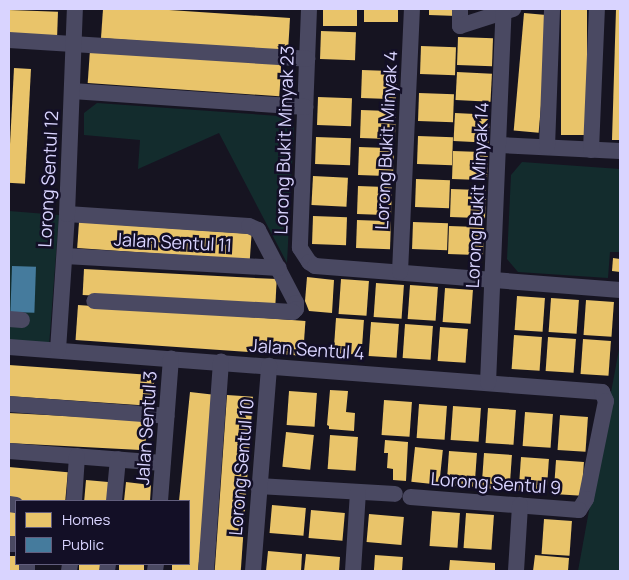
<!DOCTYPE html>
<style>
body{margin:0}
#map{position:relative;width:629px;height:580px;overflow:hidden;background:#161421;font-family:Manrope,sans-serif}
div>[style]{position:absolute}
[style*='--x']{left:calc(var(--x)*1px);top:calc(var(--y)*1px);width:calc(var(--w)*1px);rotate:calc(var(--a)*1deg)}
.green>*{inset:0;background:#132c2d}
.homes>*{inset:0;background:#e9c46a;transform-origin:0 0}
.public>*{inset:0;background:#457b9d;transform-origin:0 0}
.minor>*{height:16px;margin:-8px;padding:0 8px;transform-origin:8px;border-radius:8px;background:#4a4962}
span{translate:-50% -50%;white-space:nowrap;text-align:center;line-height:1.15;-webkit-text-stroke:5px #130f26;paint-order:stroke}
.street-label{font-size:18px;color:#d9d4ff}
.frame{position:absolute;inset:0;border:10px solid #d9d4ff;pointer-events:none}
.legend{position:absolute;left:15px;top:500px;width:175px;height:65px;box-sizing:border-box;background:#130f26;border:1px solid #625e7d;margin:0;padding:6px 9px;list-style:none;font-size:15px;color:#d9d4ff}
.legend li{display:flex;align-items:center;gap:10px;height:25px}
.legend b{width:25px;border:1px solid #625e7d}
</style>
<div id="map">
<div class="green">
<div style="clip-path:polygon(97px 103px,279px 116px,294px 127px,287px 263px,219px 133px,138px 169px,140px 140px,84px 135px,84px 113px)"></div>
<div style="clip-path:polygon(522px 162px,620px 169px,620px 252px,610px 252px,608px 278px,518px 272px,507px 259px,511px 175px)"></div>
<div style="clip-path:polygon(9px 211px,59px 215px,49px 346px,9px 342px)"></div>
<div style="clip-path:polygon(620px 344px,620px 571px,578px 571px,588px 516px)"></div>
</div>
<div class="homes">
<div style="clip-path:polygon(103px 9px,154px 9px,290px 18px,288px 52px,101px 38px)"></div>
<div style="left:323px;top:9px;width:34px;height:17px"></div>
<div style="left:364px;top:9px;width:34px;height:13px"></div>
<div style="clip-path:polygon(429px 9px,458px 9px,457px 16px,429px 15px)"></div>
<div style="left:561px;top:9px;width:26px;height:126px"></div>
<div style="clip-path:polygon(616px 9px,620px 9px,620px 140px,612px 140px)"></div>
<div style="left:9px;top:10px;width:49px;height:25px;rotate:2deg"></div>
<div style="left:524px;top:13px;width:25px;height:118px;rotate:5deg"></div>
<div style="left:321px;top:31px;width:35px;height:28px;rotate:2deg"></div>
<div style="left:458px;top:37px;width:35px;height:28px;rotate:2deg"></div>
<div style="left:421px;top:46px;width:35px;height:28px;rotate:2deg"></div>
<div style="left:90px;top:50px;width:192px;height:33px;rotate:4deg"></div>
<div style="left:14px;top:68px;width:17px;height:115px;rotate:3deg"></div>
<div style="left:362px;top:70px;width:35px;height:28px;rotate:2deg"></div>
<div style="left:457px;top:72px;width:35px;height:28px;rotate:3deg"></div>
<div style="left:419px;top:93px;width:35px;height:28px;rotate:2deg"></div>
<div style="left:318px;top:97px;width:34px;height:28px;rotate:2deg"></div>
<div style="left:361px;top:110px;width:35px;height:28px;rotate:2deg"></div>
<div style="left:455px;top:113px;width:35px;height:28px;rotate:3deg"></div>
<div style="left:418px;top:136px;width:35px;height:28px;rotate:2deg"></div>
<div style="left:316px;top:137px;width:35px;height:27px;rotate:2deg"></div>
<div style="left:359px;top:147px;width:35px;height:28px;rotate:2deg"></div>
<div style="left:453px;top:151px;width:35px;height:28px;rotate:2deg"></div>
<div style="left:313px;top:176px;width:35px;height:29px;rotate:3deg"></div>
<div style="left:416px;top:179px;width:34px;height:28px;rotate:2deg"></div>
<div style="left:358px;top:186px;width:34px;height:28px;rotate:2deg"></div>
<div style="left:451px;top:189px;width:35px;height:28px;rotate:2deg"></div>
<div style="left:313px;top:216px;width:34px;height:28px;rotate:2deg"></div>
<div style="left:357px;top:220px;width:34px;height:28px;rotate:2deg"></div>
<div style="left:79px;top:222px;width:173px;height:26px;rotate:4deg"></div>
<div style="left:413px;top:222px;width:35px;height:27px;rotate:2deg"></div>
<div style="left:449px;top:226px;width:35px;height:28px;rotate:2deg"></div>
<div style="clip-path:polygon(613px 258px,620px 259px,620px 272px,612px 271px)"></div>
<div style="left:84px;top:269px;width:193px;height:26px;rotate:3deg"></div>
<div style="clip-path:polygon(307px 277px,334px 280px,332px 313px,309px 311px,305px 301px)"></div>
<div style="left:341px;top:279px;width:28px;height:35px;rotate:4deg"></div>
<div style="left:376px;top:283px;width:28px;height:34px;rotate:4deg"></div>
<div style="left:410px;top:285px;width:28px;height:34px;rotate:4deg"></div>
<div style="left:445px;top:288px;width:28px;height:34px;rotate:4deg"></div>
<div style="left:517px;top:296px;width:28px;height:34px;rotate:4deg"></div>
<div style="left:551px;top:298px;width:28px;height:34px;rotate:4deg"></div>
<div style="left:586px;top:300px;width:28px;height:35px;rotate:4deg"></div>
<div style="left:78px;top:305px;width:228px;height:35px;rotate:4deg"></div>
<div style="left:336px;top:318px;width:28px;height:35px;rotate:4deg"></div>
<div style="left:371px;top:322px;width:28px;height:34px;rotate:4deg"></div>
<div style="left:405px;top:324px;width:28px;height:34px;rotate:4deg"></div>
<div style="left:440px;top:327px;width:28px;height:34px;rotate:4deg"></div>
<div style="left:514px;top:335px;width:28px;height:34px;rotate:4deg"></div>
<div style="left:548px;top:337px;width:28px;height:34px;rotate:4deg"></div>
<div style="left:583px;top:339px;width:28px;height:35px;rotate:4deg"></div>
<div style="left:9px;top:365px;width:146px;height:31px;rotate:4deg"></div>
<div style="clip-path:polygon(330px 390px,348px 391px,346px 412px,355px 413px,354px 431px,329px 429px,329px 426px,327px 425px)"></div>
<div style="left:289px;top:391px;width:28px;height:34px;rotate:4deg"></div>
<div style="clip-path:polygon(190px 392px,216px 395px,198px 571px,172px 571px,172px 564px,189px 564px,189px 501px,179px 501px)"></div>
<div style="left:227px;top:395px;width:26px;height:177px;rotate:4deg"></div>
<div style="left:384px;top:400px;width:28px;height:35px;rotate:4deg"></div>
<div style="left:419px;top:404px;width:28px;height:34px;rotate:4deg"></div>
<div style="left:453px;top:406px;width:28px;height:34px;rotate:4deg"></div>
<div style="left:488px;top:408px;width:28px;height:35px;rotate:4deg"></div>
<div style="left:525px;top:412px;width:28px;height:34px;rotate:4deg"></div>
<div style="left:9px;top:413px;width:138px;height:30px;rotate:3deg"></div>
<div style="left:560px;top:415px;width:28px;height:35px;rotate:4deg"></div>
<div style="left:286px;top:432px;width:28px;height:35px;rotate:6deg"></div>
<div style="left:330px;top:435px;width:28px;height:34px;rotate:4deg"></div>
<div style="clip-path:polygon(385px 440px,408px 442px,406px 481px,393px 480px,393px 469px,387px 468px,388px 453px,384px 453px)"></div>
<div style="left:415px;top:447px;width:28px;height:35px;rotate:6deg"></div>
<div style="left:449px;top:451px;width:28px;height:34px;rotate:4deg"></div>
<div style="left:484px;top:453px;width:28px;height:35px;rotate:4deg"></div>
<div style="left:521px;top:457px;width:28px;height:34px;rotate:4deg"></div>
<div style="left:556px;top:460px;width:28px;height:34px;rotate:4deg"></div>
<div style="left:9px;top:467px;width:59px;height:32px;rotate:5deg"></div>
<div style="left:86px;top:480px;width:25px;height:21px;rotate:5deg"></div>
<div style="clip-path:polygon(126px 482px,151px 485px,150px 501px,124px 501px)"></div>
<div style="left:272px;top:505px;width:34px;height:28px;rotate:5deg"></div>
<div style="left:9px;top:510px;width:7px;height:27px"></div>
<div style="left:311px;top:510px;width:34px;height:28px;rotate:5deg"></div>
<div style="left:432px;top:511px;width:28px;height:35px;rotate:4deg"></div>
<div style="left:466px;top:513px;width:28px;height:35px;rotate:4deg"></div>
<div style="left:369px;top:514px;width:35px;height:28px;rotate:5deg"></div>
<div style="left:544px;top:519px;width:28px;height:35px;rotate:4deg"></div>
<div style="clip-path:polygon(268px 551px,302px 554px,301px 571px,266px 571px)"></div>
<div style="clip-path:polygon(306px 554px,340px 557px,339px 571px,304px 571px)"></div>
<div style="left:375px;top:555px;width:28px;height:16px;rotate:4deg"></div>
<div style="clip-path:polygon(535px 555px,569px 558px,568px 571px,533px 571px)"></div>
<div style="clip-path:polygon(9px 556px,16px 556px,16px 564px,22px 564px,22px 571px,9px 571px)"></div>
<div style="clip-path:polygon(450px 560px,495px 563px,495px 571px,449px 571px)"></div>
<div style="left:79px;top:564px;width:25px;height:7px"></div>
<div style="left:119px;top:564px;width:25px;height:7px"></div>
</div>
<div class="public">
<div style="left:12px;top:266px;width:24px;height:46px;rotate:2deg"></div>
</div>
<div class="minor">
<div style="--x:309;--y:9;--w:239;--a:92.2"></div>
<div style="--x:300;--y:248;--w:17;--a:57"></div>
<div style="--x:309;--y:262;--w:7;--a:34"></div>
<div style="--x:315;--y:266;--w:306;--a:4.5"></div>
<div style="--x:460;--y:9;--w:17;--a:90"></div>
<div style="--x:460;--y:26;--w:56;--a:-17.8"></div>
<div style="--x:9;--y:40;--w:299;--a:3.6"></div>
<div style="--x:72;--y:91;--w:234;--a:3.9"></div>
<div style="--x:500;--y:145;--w:120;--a:2.9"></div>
<div style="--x:547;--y:147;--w:138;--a:-87.9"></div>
<div style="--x:591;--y:150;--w:141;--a:-87.6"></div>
<div style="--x:67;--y:214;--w:182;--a:3.8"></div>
<div style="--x:249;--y:226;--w:10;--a:24"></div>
<div style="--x:258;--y:230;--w:82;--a:62.5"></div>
<div style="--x:296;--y:303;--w:6;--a:90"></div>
<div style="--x:296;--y:309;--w:4;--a:135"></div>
<div style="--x:293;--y:312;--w:199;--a:-176.8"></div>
<div style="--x:65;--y:256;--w:214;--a:3.2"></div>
<div style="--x:400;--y:272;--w:263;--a:-87.4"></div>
<div style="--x:9;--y:319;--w:13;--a:4"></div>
<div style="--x:9;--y:347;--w:595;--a:4.34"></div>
<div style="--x:602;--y:392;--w:10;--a:66"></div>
<div style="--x:606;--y:401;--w:100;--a:101.5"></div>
<div style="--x:586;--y:499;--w:13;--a:122"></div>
<div style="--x:579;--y:510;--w:169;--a:-175.6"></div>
<div style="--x:58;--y:350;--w:136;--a:-86.2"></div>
<div style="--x:67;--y:214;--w:205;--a:-87.8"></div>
<div style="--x:488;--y:383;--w:374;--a:-87.6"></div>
<div style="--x:9;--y:404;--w:158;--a:4.3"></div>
<div style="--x:9;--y:451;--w:154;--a:4.5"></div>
<div style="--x:258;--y:486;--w:137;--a:3.3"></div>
<div style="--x:74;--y:501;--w:45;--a:-86.2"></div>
<div style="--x:114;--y:501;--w:42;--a:-84.6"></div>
<div style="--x:160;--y:501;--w:143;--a:-85.6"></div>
<div style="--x:9;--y:504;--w:7;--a:8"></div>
<div style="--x:9;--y:544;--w:7;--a:0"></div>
<div style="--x:27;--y:571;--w:7;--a:-90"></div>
<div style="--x:69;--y:571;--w:7;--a:-82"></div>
<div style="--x:107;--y:571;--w:7;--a:-82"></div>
<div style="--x:155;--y:571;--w:7;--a:-82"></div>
<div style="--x:206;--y:571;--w:210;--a:-85.9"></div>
<div style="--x:253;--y:571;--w:206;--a:-85.5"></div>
<div style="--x:353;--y:571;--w:79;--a:-86.4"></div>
<div style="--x:516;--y:571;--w:66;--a:-86.5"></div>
</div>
<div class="street-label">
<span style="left:284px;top:140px;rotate:-88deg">Lorong Bukit Minyak 23</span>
<span style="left:386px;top:140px;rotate:-87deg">Lorong Bukit Minyak 4</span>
<span style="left:48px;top:179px;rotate:-87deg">Lorong Sentul 12</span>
<span style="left:477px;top:195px;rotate:-87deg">Lorong Bukit Minyak 14</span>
<span style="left:173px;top:242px;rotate:3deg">Jalan Sentul 11</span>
<span style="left:307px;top:349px;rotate:4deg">Jalan Sentul 4</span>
<span style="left:146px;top:428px;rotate:-86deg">Jalan Sentul 3</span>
<span style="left:241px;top:467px;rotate:-85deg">Lorong Sentul 10</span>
<span style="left:496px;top:483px;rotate:4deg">Lorong Sentul 9</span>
</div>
<div class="frame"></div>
<ul class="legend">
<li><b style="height:14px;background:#e9c46a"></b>Homes</li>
<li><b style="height:14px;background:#457b9d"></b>Public</li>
</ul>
</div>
